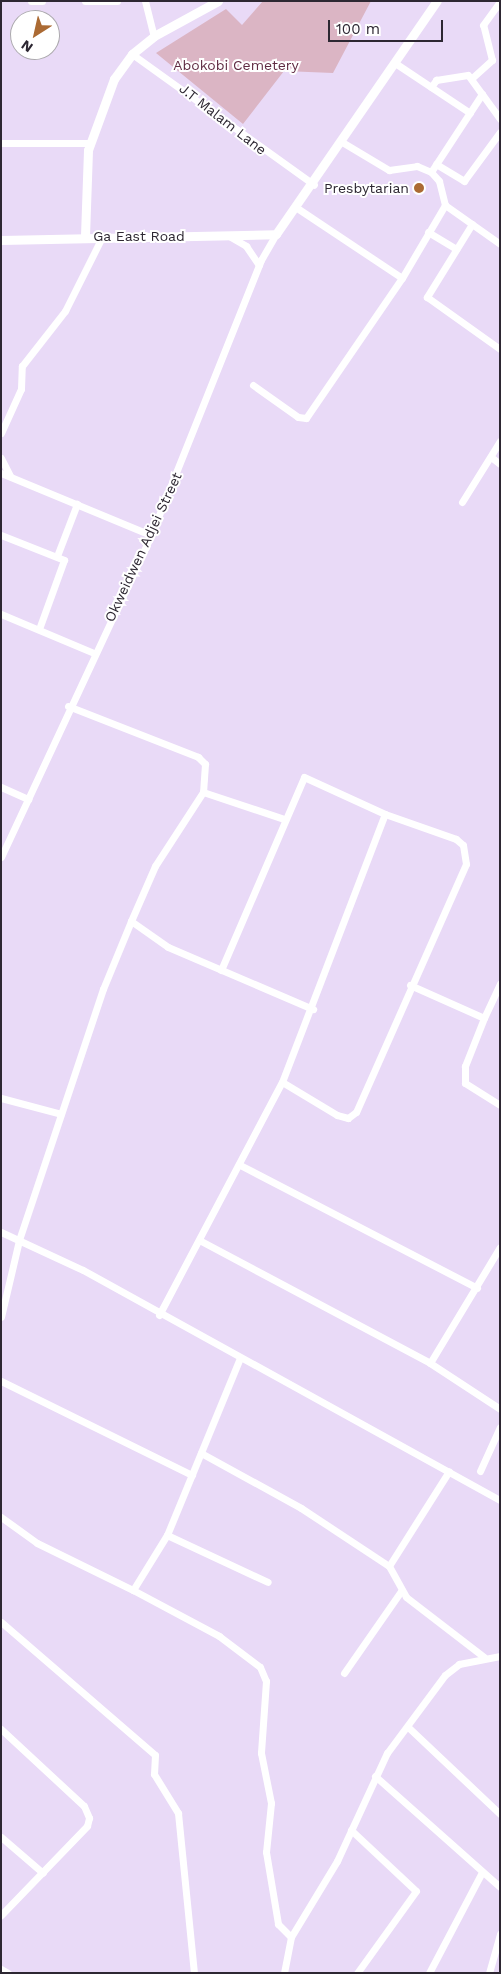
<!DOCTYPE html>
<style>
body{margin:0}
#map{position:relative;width:501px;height:1974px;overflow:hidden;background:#e9daf7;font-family:"Work Sans",sans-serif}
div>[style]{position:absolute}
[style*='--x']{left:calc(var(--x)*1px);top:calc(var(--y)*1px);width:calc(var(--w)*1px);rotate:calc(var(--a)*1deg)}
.green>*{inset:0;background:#dbb5c4}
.minor>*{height:7px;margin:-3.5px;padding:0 3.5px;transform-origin:3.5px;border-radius:3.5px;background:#fff}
.tertiary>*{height:9px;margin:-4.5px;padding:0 4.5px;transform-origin:4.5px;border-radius:4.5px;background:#fff}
.dots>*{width:14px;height:14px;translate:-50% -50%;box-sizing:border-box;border:2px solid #fff;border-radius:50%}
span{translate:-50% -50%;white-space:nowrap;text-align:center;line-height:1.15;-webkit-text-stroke:4px #fff;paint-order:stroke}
.park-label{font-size:14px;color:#602c43}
.street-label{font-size:14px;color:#2d2732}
.poi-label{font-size:14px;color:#2d2732}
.right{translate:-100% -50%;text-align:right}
.frame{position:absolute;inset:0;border:2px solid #2d2732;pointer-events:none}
.north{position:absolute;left:10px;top:10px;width:50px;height:50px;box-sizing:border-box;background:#fff;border:1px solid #aba9ad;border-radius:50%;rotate:215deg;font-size:14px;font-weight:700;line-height:20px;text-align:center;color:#2d2732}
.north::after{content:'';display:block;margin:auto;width:18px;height:22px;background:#ab6a33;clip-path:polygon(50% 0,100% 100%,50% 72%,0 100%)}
.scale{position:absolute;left:328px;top:20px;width:115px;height:22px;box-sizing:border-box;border:2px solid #2d2732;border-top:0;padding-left:6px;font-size:15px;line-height:18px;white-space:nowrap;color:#2d2732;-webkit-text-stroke:4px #fff;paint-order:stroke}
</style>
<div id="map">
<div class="green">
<div style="clip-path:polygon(263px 1px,371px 1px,333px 73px,284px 71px,243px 124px,156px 53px,226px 9px,242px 25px)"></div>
</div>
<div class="minor">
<div style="--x:31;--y:1;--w:11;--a:0"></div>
<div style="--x:85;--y:1;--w:32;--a:0"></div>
<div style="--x:145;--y:1;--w:36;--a:76"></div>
<div style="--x:132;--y:54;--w:224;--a:35.7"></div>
<div style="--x:395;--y:63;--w:90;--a:33.7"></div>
<div style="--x:472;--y:78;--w:27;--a:-42"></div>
<div style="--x:492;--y:60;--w:36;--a:-104"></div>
<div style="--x:483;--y:25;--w:29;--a:-54"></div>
<div style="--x:431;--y:87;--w:9;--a:-54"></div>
<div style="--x:436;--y:80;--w:32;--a:-9"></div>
<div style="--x:468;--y:75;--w:24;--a:54"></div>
<div style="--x:482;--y:94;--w:93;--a:123.2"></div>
<div style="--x:482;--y:94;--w:31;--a:54"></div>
<div style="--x:342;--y:142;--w:55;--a:30.8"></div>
<div style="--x:389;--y:170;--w:28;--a:-8"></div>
<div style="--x:417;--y:166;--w:15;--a:23"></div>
<div style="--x:431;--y:172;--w:12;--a:48"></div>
<div style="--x:439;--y:181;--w:25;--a:76"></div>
<div style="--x:445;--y:205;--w:67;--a:35.3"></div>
<div style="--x:1;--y:143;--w:90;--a:0"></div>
<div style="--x:436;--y:164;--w:33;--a:31"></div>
<div style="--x:464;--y:181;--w:61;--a:-53.7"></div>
<div style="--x:297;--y:208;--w:126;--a:33.7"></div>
<div style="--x:402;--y:278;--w:85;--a:-59.5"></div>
<div style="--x:472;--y:224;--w:86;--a:121.7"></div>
<div style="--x:427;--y:297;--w:90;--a:35.5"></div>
<div style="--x:428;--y:232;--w:33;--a:31"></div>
<div style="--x:229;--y:236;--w:20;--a:30"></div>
<div style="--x:246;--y:246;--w:23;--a:56"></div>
<div style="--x:253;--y:385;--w:55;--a:35.4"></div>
<div style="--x:298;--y:417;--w:8;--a:7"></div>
<div style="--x:306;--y:418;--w:170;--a:-55.6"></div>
<div style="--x:1;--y:433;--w:48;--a:-65.6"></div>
<div style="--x:21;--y:389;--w:23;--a:-88"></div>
<div style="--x:22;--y:366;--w:70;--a:-52"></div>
<div style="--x:65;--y:311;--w:83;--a:-63.4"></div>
<div style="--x:491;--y:457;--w:11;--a:38"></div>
<div style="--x:1;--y:458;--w:20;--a:63"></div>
<div style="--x:1;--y:473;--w:162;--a:22.5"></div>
<div style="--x:462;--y:502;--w:72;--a:-58.1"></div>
<div style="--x:1;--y:535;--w:68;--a:21.6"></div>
<div style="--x:64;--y:560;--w:73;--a:109.9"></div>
<div style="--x:57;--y:556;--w:56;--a:-69"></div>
<div style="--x:1;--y:614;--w:101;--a:22.8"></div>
<div style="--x:68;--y:706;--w:140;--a:21.4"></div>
<div style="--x:198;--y:757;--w:10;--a:45"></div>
<div style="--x:205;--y:764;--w:28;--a:94"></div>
<div style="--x:1;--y:787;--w:30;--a:24"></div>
<div style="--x:1;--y:857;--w:355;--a:-65"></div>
<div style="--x:151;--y:535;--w:296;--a:-68.2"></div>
<div style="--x:261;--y:260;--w:30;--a:-60"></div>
<div style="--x:131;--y:921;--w:60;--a:-66.4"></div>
<div style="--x:155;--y:866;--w:88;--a:-57"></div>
<div style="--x:203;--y:792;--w:85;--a:18.4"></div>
<div style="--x:221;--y:970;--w:210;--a:-66.7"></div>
<div style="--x:304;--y:777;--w:89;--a:24.6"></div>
<div style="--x:410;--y:985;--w:81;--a:24"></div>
<div style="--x:484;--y:1018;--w:52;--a:111.6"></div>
<div style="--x:465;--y:1066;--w:17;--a:90"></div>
<div style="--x:465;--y:1083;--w:41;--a:32.2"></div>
<div style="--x:484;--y:1018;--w:38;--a:-65"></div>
<div style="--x:1;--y:1098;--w:62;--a:14.9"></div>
<div style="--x:240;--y:1165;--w:267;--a:27.4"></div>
<div style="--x:1;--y:1232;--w:90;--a:24.9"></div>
<div style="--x:83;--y:1270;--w:476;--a:28.9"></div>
<div style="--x:201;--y:1241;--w:259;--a:28"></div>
<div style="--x:430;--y:1363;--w:84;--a:33.3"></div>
<div style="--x:159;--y:1315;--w:263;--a:-62.2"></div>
<div style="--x:282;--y:1082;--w:287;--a:-69"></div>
<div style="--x:385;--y:814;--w:75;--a:19.4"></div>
<div style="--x:456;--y:839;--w:9;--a:41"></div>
<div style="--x:463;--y:845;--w:19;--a:81"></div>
<div style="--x:466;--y:864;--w:271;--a:113.9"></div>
<div style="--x:356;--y:1112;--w:10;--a:143"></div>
<div style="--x:348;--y:1118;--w:11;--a:-165"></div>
<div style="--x:337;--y:1115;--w:64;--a:-149"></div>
<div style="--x:1;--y:1317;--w:79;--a:-76.8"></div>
<div style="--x:19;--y:1240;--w:265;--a:-71.5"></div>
<div style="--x:103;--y:989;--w:74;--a:-67.6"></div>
<div style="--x:131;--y:921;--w:45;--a:35.1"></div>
<div style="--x:168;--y:947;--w:158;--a:23.2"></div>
<div style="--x:430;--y:1363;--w:135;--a:-58.9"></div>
<div style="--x:1;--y:1381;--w:213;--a:26.2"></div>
<div style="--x:201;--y:1453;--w:114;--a:28.8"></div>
<div style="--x:301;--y:1508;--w:105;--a:33.4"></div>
<div style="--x:389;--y:1566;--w:35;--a:61"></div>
<div style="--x:406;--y:1597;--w:98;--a:37.6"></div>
<div style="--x:480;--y:1471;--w:48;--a:-65.6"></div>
<div style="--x:1;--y:1517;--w:44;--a:35.8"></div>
<div style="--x:37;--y:1543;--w:107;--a:26.1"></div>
<div style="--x:133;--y:1590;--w:65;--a:-58.3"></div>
<div style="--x:167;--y:1535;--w:191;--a:-67.6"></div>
<div style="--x:167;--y:1535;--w:111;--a:25"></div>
<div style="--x:389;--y:1566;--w:112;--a:-57.7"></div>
<div style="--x:133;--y:1590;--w:98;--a:28.1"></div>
<div style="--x:219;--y:1636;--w:51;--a:37.1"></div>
<div style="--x:260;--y:1667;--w:15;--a:67"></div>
<div style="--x:266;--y:1681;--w:72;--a:94"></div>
<div style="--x:261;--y:1753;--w:51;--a:78.7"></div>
<div style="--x:271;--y:1803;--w:49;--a:95.8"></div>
<div style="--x:266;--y:1852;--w:73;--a:80.5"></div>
<div style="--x:278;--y:1924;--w:18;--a:45"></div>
<div style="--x:1;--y:1622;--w:203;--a:40.8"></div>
<div style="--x:155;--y:1755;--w:19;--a:93"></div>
<div style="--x:154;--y:1774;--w:46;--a:58.4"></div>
<div style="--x:178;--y:1813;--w:161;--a:84.3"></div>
<div style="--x:344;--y:1673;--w:100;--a:-55.2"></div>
<div style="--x:408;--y:1727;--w:127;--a:43.4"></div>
<div style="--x:1;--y:1729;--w:113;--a:42.9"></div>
<div style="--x:84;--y:1806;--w:13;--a:67"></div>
<div style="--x:89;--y:1818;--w:8;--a:104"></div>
<div style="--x:87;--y:1826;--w:124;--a:134"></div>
<div style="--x:375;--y:1776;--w:167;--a:41.6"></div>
<div style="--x:351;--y:1830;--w:89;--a:43.2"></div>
<div style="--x:416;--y:1891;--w:101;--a:125.7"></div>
<div style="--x:1;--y:1837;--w:55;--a:40.6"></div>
<div style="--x:1;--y:1969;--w:8;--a:30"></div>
<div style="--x:284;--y:1973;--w:37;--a:-79"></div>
<div style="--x:291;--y:1937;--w:89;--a:-58.8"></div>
<div style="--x:337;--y:1861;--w:119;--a:-65.2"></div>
<div style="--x:387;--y:1753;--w:97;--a:-53.4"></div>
<div style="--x:445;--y:1675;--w:18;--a:-38"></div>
<div style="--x:459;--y:1664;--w:42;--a:-11"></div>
<div style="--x:429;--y:1973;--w:114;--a:-62.3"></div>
<div style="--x:489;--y:1973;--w:41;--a:-74.2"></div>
</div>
<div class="tertiary">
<div style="--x:85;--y:236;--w:86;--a:-88"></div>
<div style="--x:88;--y:150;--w:76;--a:-69.9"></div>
<div style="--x:114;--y:79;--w:31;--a:-54"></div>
<div style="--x:132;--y:54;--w:28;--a:-39"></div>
<div style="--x:154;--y:36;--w:73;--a:-28.7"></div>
<div style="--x:1;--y:240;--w:275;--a:-1.2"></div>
<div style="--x:276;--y:234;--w:283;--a:-55.4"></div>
</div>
<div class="dots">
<div style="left:419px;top:188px;background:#ab6a33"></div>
</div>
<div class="park-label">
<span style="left:236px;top:65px">Abokobi Cemetery</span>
</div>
<div class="street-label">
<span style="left:223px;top:119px;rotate:38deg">J.T Malam Lane</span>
<span style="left:139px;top:236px">Ga East Road</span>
<span style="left:143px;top:547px;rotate:-65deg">Okweidwen Adjei Street</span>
</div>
<div class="poi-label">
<span class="right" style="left:409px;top:188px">Presbytarian</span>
</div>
<div class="frame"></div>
<div class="north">N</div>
<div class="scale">100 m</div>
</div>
